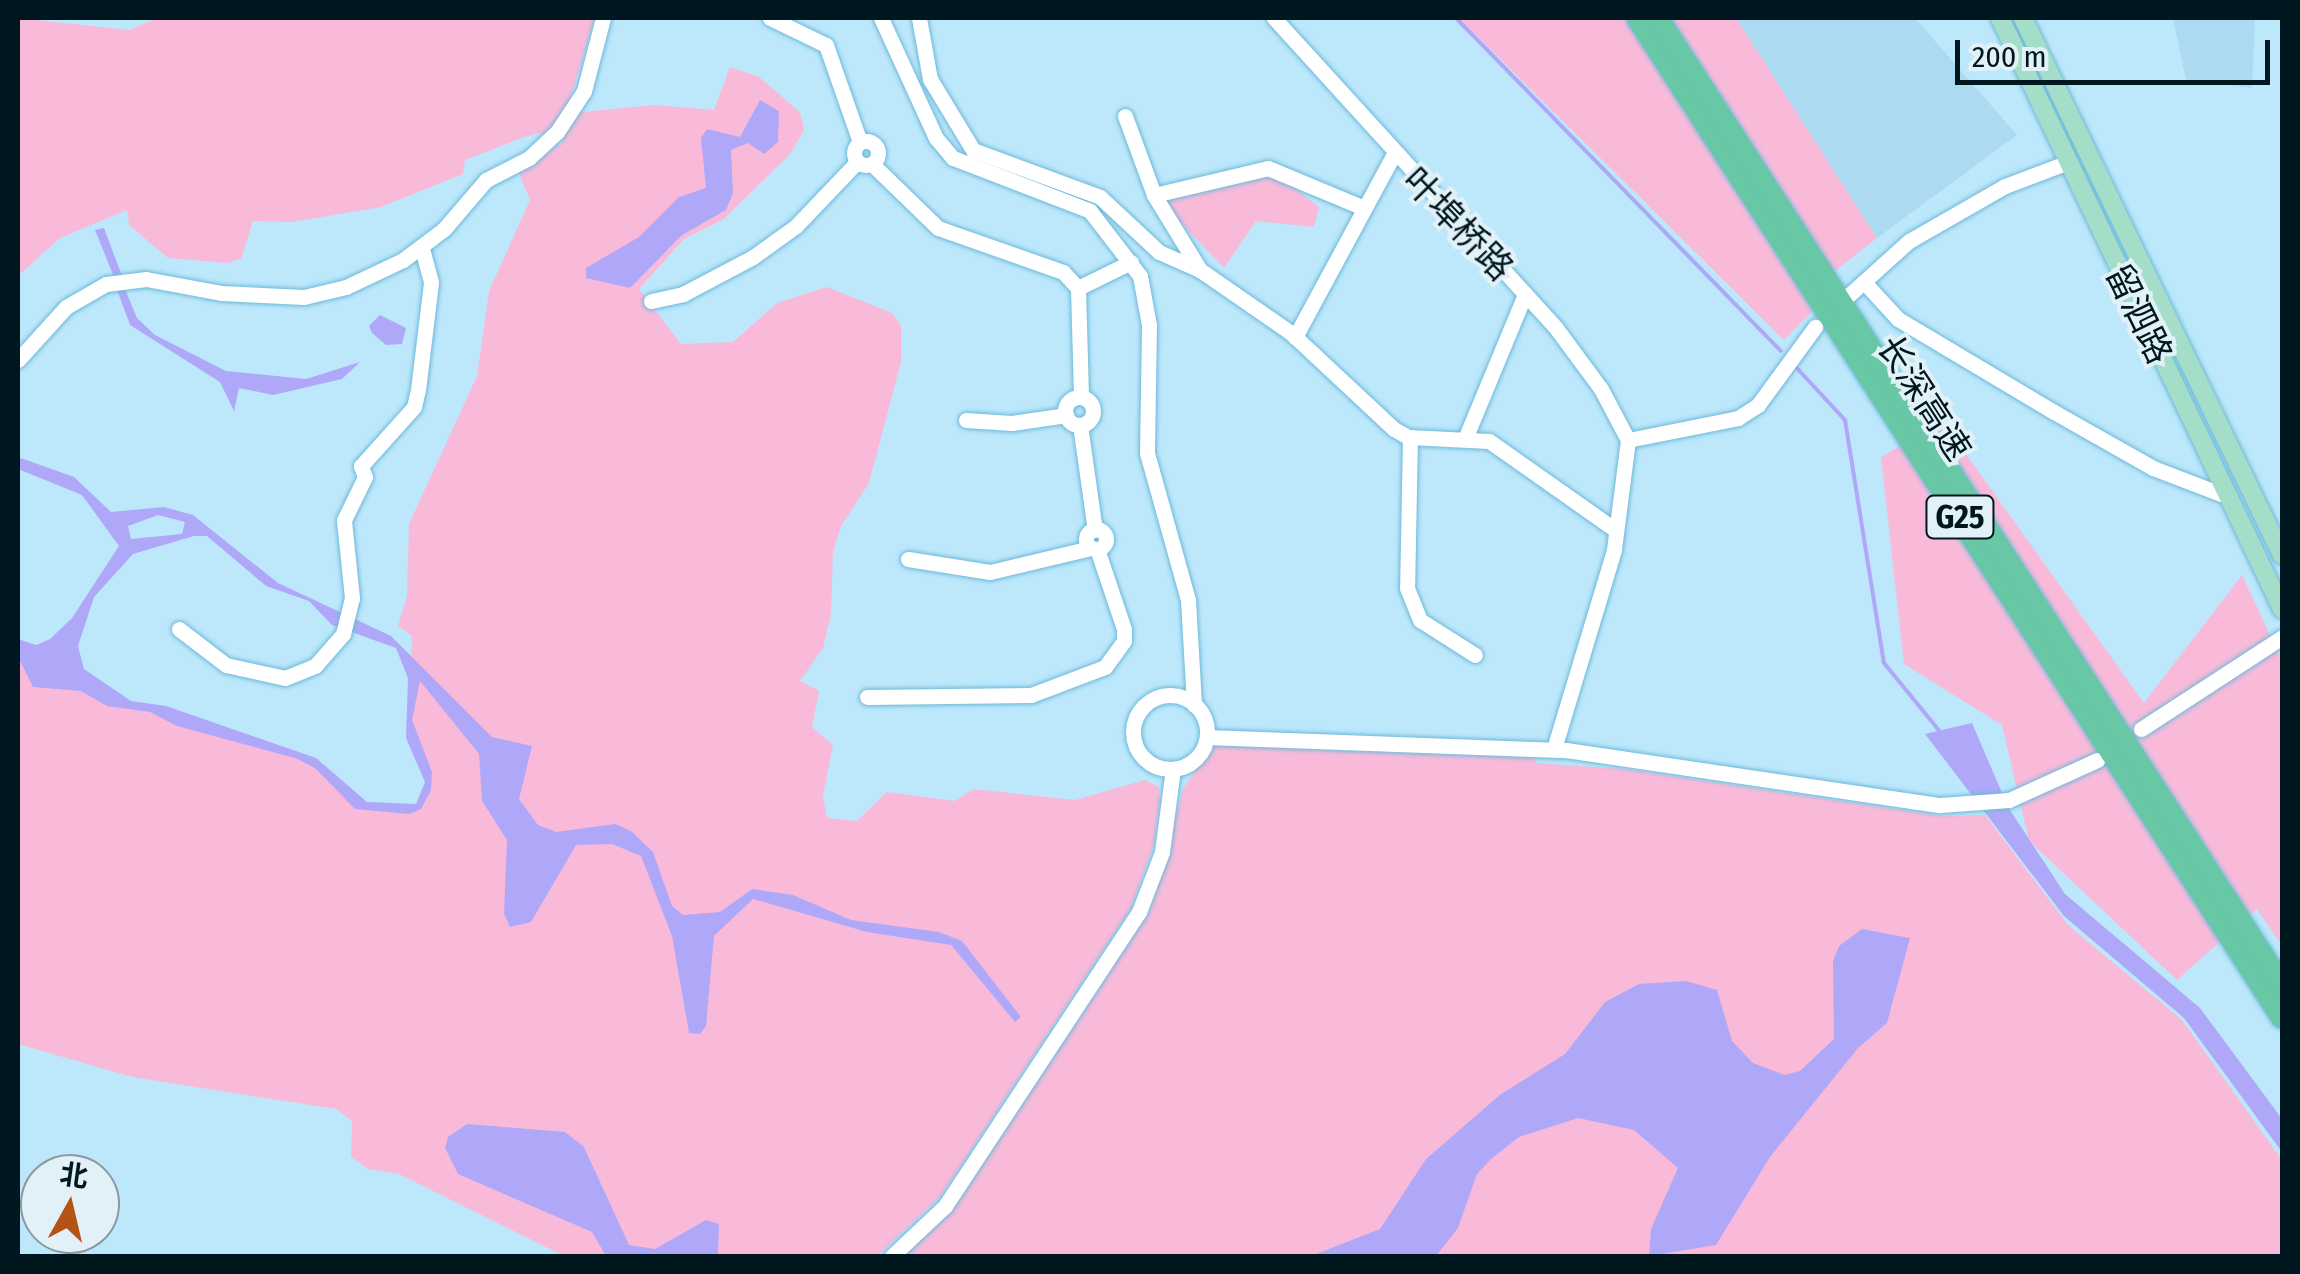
<!DOCTYPE html>
<meta charset="utf-8">
<style>
body{margin:0}
#map{position:relative;width:2300px;height:1274px;overflow:hidden;background:#bde8fc;font-family:"Fira Sans Condensed","Noto Sans SC",sans-serif}
div>[style]{position:absolute}
[style*='--x']{left:calc(var(--x)*1px);top:calc(var(--y)*1px);width:calc(var(--w)*1px);rotate:calc(var(--a)*1deg)}
.built>*{inset:0;background:#acdbf1}
.green>*{inset:0;background:#f9bada}
.water>*{inset:0;background:#afa8f8}
.stream>*{height:4px;margin:-2px;padding:0 2px;transform-origin:2px;border-radius:2px;background:#afa8f8}
.roads{filter:drop-shadow(0 0 2px #6db9d9) drop-shadow(0 0 2px #6db9d9)}
.minor>*{height:15px;margin:-7.5px;padding:0 7.5px;transform-origin:7.5px;border-radius:7.5px;background:#fff}
.minor>.ring{margin:-7.5px;padding:0;box-sizing:content-box;background:none;border:15px solid #fff;border-radius:50%}
.major>*{height:18px;margin:-9px;padding:0 9px;transform-origin:9px;border-radius:9px;background:#a4ddc8}
.highway>*{height:22px;margin:-11px;padding:0 11px;transform-origin:11px;border-radius:11px;background:#68c7a4}
span{translate:-50% -50%;white-space:nowrap;text-align:center;line-height:1.15;-webkit-text-stroke:8px #e2f0f7;paint-order:stroke}
.shield-label span{padding:2px 8px;background:#e2f0f7;border:2px solid;border-radius:8px;-webkit-text-stroke-width:0}
.shield-label{font-size:32px;color:#011720;font-weight:700}
.street-label{font-size:35px;color:#011720}
.frame{position:absolute;inset:0;border:20px solid #011720;pointer-events:none}
.north{position:absolute;left:20px;top:1154px;width:100px;height:100px;box-sizing:border-box;background:#e2f0f7;border:2px solid #8899a1;border-radius:50%;rotate:8deg;font-size:28px;font-weight:700;line-height:40px;text-align:center;color:#011720}
.north::after{content:'';display:block;margin:auto;width:35px;height:45px;background:#b45314;clip-path:polygon(50% 0,100% 100%,50% 72%,0 100%)}
.scale{position:absolute;left:1955px;top:40px;width:315px;height:45px;box-sizing:border-box;border:5px solid #011720;border-top:0;padding-left:12px;font-size:30px;line-height:35px;white-space:nowrap;color:#011720;-webkit-text-stroke:8px #e2f0f7;paint-order:stroke}
</style>
<div id="map">
<div class="built">
<div style="clip-path:polygon(1736px 18px,1915px 18px,2017px 135px,1877px 238px)"></div>
<div style="clip-path:polygon(2173px 18px,2255px 18px,2252px 88px,2186px 80px)"></div>
</div>
<div class="green">
<div style="clip-path:polygon(18px 18px,129px 30px,158px 18px,595px 18px,570px 99px,583px 112px,654px 105px,714px 110px,730px 67px,759px 77px,800px 112px,804px 130px,790px 154px,724px 219px,684px 239px,639px 289px,681px 344px,733px 342px,777px 303px,827px 287px,892px 313px,901px 326px,901px 362px,869px 483px,841px 526px,833px 552px,831px 614px,823px 648px,800px 681px,819px 691px,812px 727px,833px 745px,823px 796px,827px 818px,857px 821px,887px 792px,955px 801px,973px 789px,1075px 800px,1145px 780px,1159px 787px,1160px 800px,1154px 844px,1131px 908px,941px 1196px,877px 1256px,564px 1256px,399px 1174px,368px 1169px,351px 1157px,352px 1121px,336px 1109px,132px 1077px,18px 1044px,18px 644px,118px 704px,163px 711px,308px 760px,353px 802px,419px 806px,428px 776px,409px 733px,412px 636px,398px 626px,407px 596px,409px 524px,477px 376px,489px 291px,530px 200px,519px 173px,563px 142px,540px 133px,524px 137px,465px 160px,463px 174px,381px 207px,292px 222px,253px 221px,241px 259px,227px 263px,168px 258px,129px 225px,127px 210px,60px 238px,18px 276px)"></div>
<div style="clip-path:polygon(1459px 18px,1626px 18px,1814px 309px,1784px 340px)"></div>
<div style="clip-path:polygon(1666px 18px,1736px 18px,1877px 238px,1826px 278px)"></div>
<div style="clip-path:polygon(1268px 168px,1319px 207px,1314px 227px,1256px 221px,1224px 268px,1154px 195px)"></div>
<div style="clip-path:polygon(1943px 422px,2144px 703px,2242px 575px,2282px 661px,2282px 946px,2257px 909px,2177px 980px,2029px 841px,2002px 725px,1904px 664px,1881px 457px)"></div>
<div style="clip-path:polygon(1211px 745px,1535px 758px,1536px 763px,1624px 769px,1942px 816px,1985px 815px,2068px 925px,2182px 1020px,2282px 1160px,2282px 1256px,903px 1256px,959px 1201px,1150px 911px,1183px 789px)"></div>
</div>
<div class="water">
<div style="clip-path:polygon(760px 100px,779px 111px,778px 142px,764px 154px,748px 143px,731px 150px,733px 193px,726px 210px,682px 235px,630px 288px,586px 278px,586px 268px,639px 237px,679px 197px,706px 188px,701px 138px,707px 129px,740px 137px)"></div>
<div style="clip-path:polygon(104px 228px,122px 276px,114px 277px,95px 230px)"></div>
<div style="clip-path:polygon(125px 289px,137px 318px,155px 335px,226px 371px,306px 379px,360px 362px,342px 379px,273px 395px,239px 388px,234px 411px,220px 382px,130px 325px,117px 290px)"></div>
<div style="clip-path:polygon(380px 315px,406px 328px,402px 344px,386px 345px,372px 333px,369px 326px)"></div>
<div style="clip-path:polygon(evenodd,18px 457px,74px 477px,111px 512px,164px 507px,193px 515px,278px 583px,391px 636px,492px 737px,532px 746px,519px 799px,538px 825px,556px 832px,615px 824px,631px 831px,653px 852px,672px 906px,683px 915px,720px 912px,752px 889px,793px 895px,851px 920px,939px 932px,962px 941px,1021px 1017px,1015px 1022px,951px 945px,867px 932px,753px 899px,714px 936px,706px 1026px,700px 1034px,689px 1033px,672px 936px,641px 856px,612px 844px,576px 845px,531px 922px,510px 927px,504px 914px,507px 840px,482px 801px,479px 754px,420px 681px,412px 720px,432px 772px,431px 790px,421px 809px,409px 814px,355px 809px,315px 768px,295px 758px,177px 726px,150px 712px,107px 706px,81px 691px,33px 687px,18px 657px,18px 639px,36px 645px,50px 639px,72px 618px,119px 546px,82px 495px,18px 469px,18px 457px,158px 515px,185px 522px,182px 534px,131px 539px,128px 526px,158px 515px,18px 457px,194px 536px,207px 536px,266px 586px,309px 601px,332px 625px,396px 648px,408px 678px,406px 738px,425px 782px,416px 804px,367px 802px,316px 758px,166px 706px,131px 701px,84px 669px,78px 646px,94px 597px,133px 554px,194px 536px)"></div>
<div style="clip-path:polygon(1972px 723px,2008px 807px,2065px 894px,2200px 1008px,2282px 1119px,2282px 1152px,2184px 1018px,2064px 916px,1925px 734px)"></div>
<div style="clip-path:polygon(1862px 929px,1910px 938px,1887px 1023px,1858px 1048px,1770px 1157px,1716px 1245px,1649px 1256px,1651px 1229px,1678px 1168px,1634px 1130px,1578px 1118px,1519px 1137px,1491px 1159px,1477px 1174px,1458px 1228px,1436px 1256px,1311px 1256px,1380px 1229px,1426px 1159px,1501px 1094px,1565px 1054px,1605px 1002px,1639px 984px,1686px 981px,1717px 990px,1732px 1041px,1753px 1063px,1785px 1075px,1800px 1071px,1834px 1039px,1833px 961px,1839px 946px)"></div>
<div style="clip-path:polygon(467px 1124px,565px 1132px,584px 1147px,629px 1245px,655px 1249px,706px 1220px,719px 1224px,718px 1254px,606px 1256px,592px 1232px,458px 1174px,445px 1148px,448px 1137px)"></div>
</div>
<div class="stream">
<div style="--x:1456;--y:18;--w:465;--a:45.7"></div>
<div style="--x:1795;--y:366;--w:74;--a:47.2"></div>
<div style="--x:1845;--y:420;--w:246;--a:80.9"></div>
<div style="--x:1884;--y:663;--w:90;--a:50.8"></div>
</div>
<div class="roads">
<div class="minor">
<div style="--x:770;--y:18;--w:62;--a:25.7"></div>
<div style="--x:826;--y:45;--w:103;--a:70.7"></div>
<div style="--x:881;--y:18;--w:132;--a:65.4"></div>
<div style="--x:936;--y:138;--w:26;--a:50"></div>
<div style="--x:953;--y:158;--w:147;--a:21.1"></div>
<div style="--x:1090;--y:211;--w:82;--a:52.4"></div>
<div style="--x:1140;--y:276;--w:50;--a:79.6"></div>
<div style="--x:1149;--y:325;--w:128;--a:90.9"></div>
<div style="--x:1147;--y:453;--w:153;--a:74.4"></div>
<div style="--x:1188;--y:600;--w:105;--a:86.7"></div>
<div style="--x:919;--y:18;--w:62;--a:79.8"></div>
<div style="--x:930;--y:79;--w:83;--a:58.8"></div>
<div style="--x:973;--y:150;--w:135;--a:20.3"></div>
<div style="--x:1100;--y:197;--w:81;--a:43"></div>
<div style="--x:1159;--y:252;--w:45;--a:23.7"></div>
<div style="--x:1200;--y:270;--w:111;--a:34.7"></div>
<div style="--x:1291;--y:333;--w:141;--a:43"></div>
<div style="--x:1394;--y:429;--w:16;--a:30"></div>
<div style="--x:1408;--y:437;--w:81;--a:2.8"></div>
<div style="--x:1489;--y:441;--w:153;--a:35.1"></div>
<div style="--x:1274;--y:18;--w:419;--a:47.7"></div>
<div style="--x:1556;--y:328;--w:76;--a:53.6"></div>
<div style="--x:1601;--y:389;--w:58;--a:62.1"></div>
<div style="--x:1628;--y:440;--w:111;--a:97.3"></div>
<div style="--x:1614;--y:550;--w:208;--a:106.8"></div>
<div style="--x:1125;--y:116;--w:84;--a:69.8"></div>
<div style="--x:1154;--y:195;--w:88;--a:58.5"></div>
<div class="ring" style="left:854px;top:141px;width:9px;height:9px"></div>
<div style="--x:872;--y:164;--w:92;--a:44.1"></div>
<div style="--x:938;--y:228;--w:133;--a:19.4"></div>
<div style="--x:1063;--y:272;--w:22;--a:47"></div>
<div style="--x:1078;--y:288;--w:109;--a:88.4"></div>
<div style="--x:1154;--y:195;--w:117;--a:-13.3"></div>
<div style="--x:1268;--y:168;--w:104;--a:22.6"></div>
<div style="--x:1864;--y:282;--w:50;--a:47.4"></div>
<div style="--x:1898;--y:319;--w:182;--a:30.8"></div>
<div style="--x:2054;--y:412;--w:114;--a:29.5"></div>
<div style="--x:2153;--y:468;--w:81;--a:20.9"></div>
<div style="--x:1078;--y:288;--w:59;--a:-26.1"></div>
<div style="--x:1849;--y:295;--w:81;--a:-42"></div>
<div style="--x:1909;--y:241;--w:111;--a:-29.8"></div>
<div style="--x:2005;--y:186;--w:65;--a:-20.7"></div>
<div style="--x:651;--y:301;--w:33;--a:-12"></div>
<div style="--x:683;--y:294;--w:79;--a:-27.9"></div>
<div style="--x:753;--y:257;--w:53;--a:-35.8"></div>
<div style="--x:796;--y:226;--w:88;--a:-46.4"></div>
<div style="--x:1295;--y:337;--w:206;--a:-61.6"></div>
<div style="--x:18;--y:360;--w:72;--a:-47.8"></div>
<div style="--x:66;--y:307;--w:46;--a:-29.9"></div>
<div style="--x:106;--y:284;--w:40;--a:-7.1"></div>
<div style="--x:146;--y:279;--w:76;--a:10.6"></div>
<div style="--x:221;--y:293;--w:83;--a:2.8"></div>
<div style="--x:304;--y:297;--w:43;--a:-13.4"></div>
<div style="--x:346;--y:287;--w:63;--a:-25.3"></div>
<div style="--x:403;--y:260;--w:51;--a:-37.1"></div>
<div style="--x:444;--y:229;--w:65;--a:-49.4"></div>
<div style="--x:486;--y:180;--w:48;--a:-27.1"></div>
<div style="--x:529;--y:158;--w:38;--a:-43"></div>
<div style="--x:557;--y:132;--w:49;--a:-56.6"></div>
<div style="--x:584;--y:91;--w:75;--a:-75.4"></div>
<div class="ring" style="left:1065px;top:397px;width:13px;height:13px"></div>
<div style="--x:966;--y:420;--w:46;--a:3.7"></div>
<div style="--x:1012;--y:423;--w:55;--a:-8.4"></div>
<div style="--x:1080;--y:425;--w:106;--a:81.9"></div>
<div style="--x:1410;--y:437;--w:151;--a:91.1"></div>
<div style="--x:1407;--y:588;--w:35;--a:68"></div>
<div style="--x:1420;--y:620;--w:65;--a:32.5"></div>
<div style="--x:1465;--y:439;--w:157;--a:-67.5"></div>
<div style="--x:1628;--y:440;--w:112;--a:-11.3"></div>
<div style="--x:1738;--y:418;--w:24;--a:-33"></div>
<div style="--x:1758;--y:405;--w:97;--a:-53.8"></div>
<div class="ring" style="left:1086px;top:529px;width:5px;height:5px"></div>
<div style="--x:908;--y:559;--w:83;--a:9"></div>
<div style="--x:990;--y:572;--w:104;--a:-13.4"></div>
<div style="--x:179;--y:629;--w:59;--a:37.5"></div>
<div style="--x:226;--y:665;--w:60;--a:12.4"></div>
<div style="--x:285;--y:678;--w:32;--a:-22"></div>
<div style="--x:315;--y:666;--w:43;--a:-48.8"></div>
<div style="--x:343;--y:634;--w:37;--a:-76"></div>
<div style="--x:352;--y:598;--w:78;--a:-95.9"></div>
<div style="--x:344;--y:520;--w:48;--a:-64"></div>
<div style="--x:365;--y:477;--w:12;--a:-110"></div>
<div style="--x:361;--y:466;--w:79;--a:-48.1"></div>
<div style="--x:414;--y:407;--w:17;--a:-77"></div>
<div style="--x:418;--y:390;--w:109;--a:-83.1"></div>
<div style="--x:431;--y:282;--w:34;--a:-105"></div>
<div class="ring" style="left:1133px;top:695px;width:59px;height:59px"></div>
<div style="--x:867;--y:697;--w:164;--a:-0.7"></div>
<div style="--x:1031;--y:695;--w:79;--a:-20.7"></div>
<div style="--x:1105;--y:667;--w:32;--a:-54"></div>
<div style="--x:1124;--y:641;--w:12;--a:-90"></div>
<div style="--x:1124;--y:629;--w:84;--a:-108.6"></div>
<div style="--x:2141;--y:729;--w:168;--a:-33.1"></div>
<div style="--x:1207;--y:737;--w:359;--a:2.1"></div>
<div style="--x:1566;--y:750;--w:378;--a:8.4"></div>
<div style="--x:1940;--y:805;--w:69;--a:-4.1"></div>
<div style="--x:2009;--y:800;--w:97;--a:-24.4"></div>
<div style="--x:892;--y:1256;--w:73;--a:-43.3"></div>
<div style="--x:945;--y:1206;--w:352;--a:-56.6"></div>
<div style="--x:1139;--y:912;--w:64;--a:-69"></div>
<div style="--x:1162;--y:852;--w:84;--a:-82.5"></div>
</div>
<div class="major">
<div style="--x:2000;--y:18;--w:655;--a:64.49"></div>
<div style="--x:2023;--y:18;--w:596;--a:64.25"></div>
</div>
<div class="highway">
<div style="--x:1638;--y:18;--w:1189;--a:57.19"></div>
<div style="--x:1657;--y:18;--w:1152;--a:57.15"></div>
</div>
</div>
<div class="shield-label">
<span style="left:1960px;top:517px">G25</span>
</div>
<div class="street-label">
<span style="left:1458px;top:224px;rotate:46deg">叶埠桥路</span>
<span style="left:2139px;top:314px;rotate:64deg">留泗路</span>
<span style="left:1924px;top:398px;rotate:57deg">长深高速</span>
</div>
<div class="frame"></div>
<div class="north">北</div>
<div class="scale">200 m</div>
</div>
